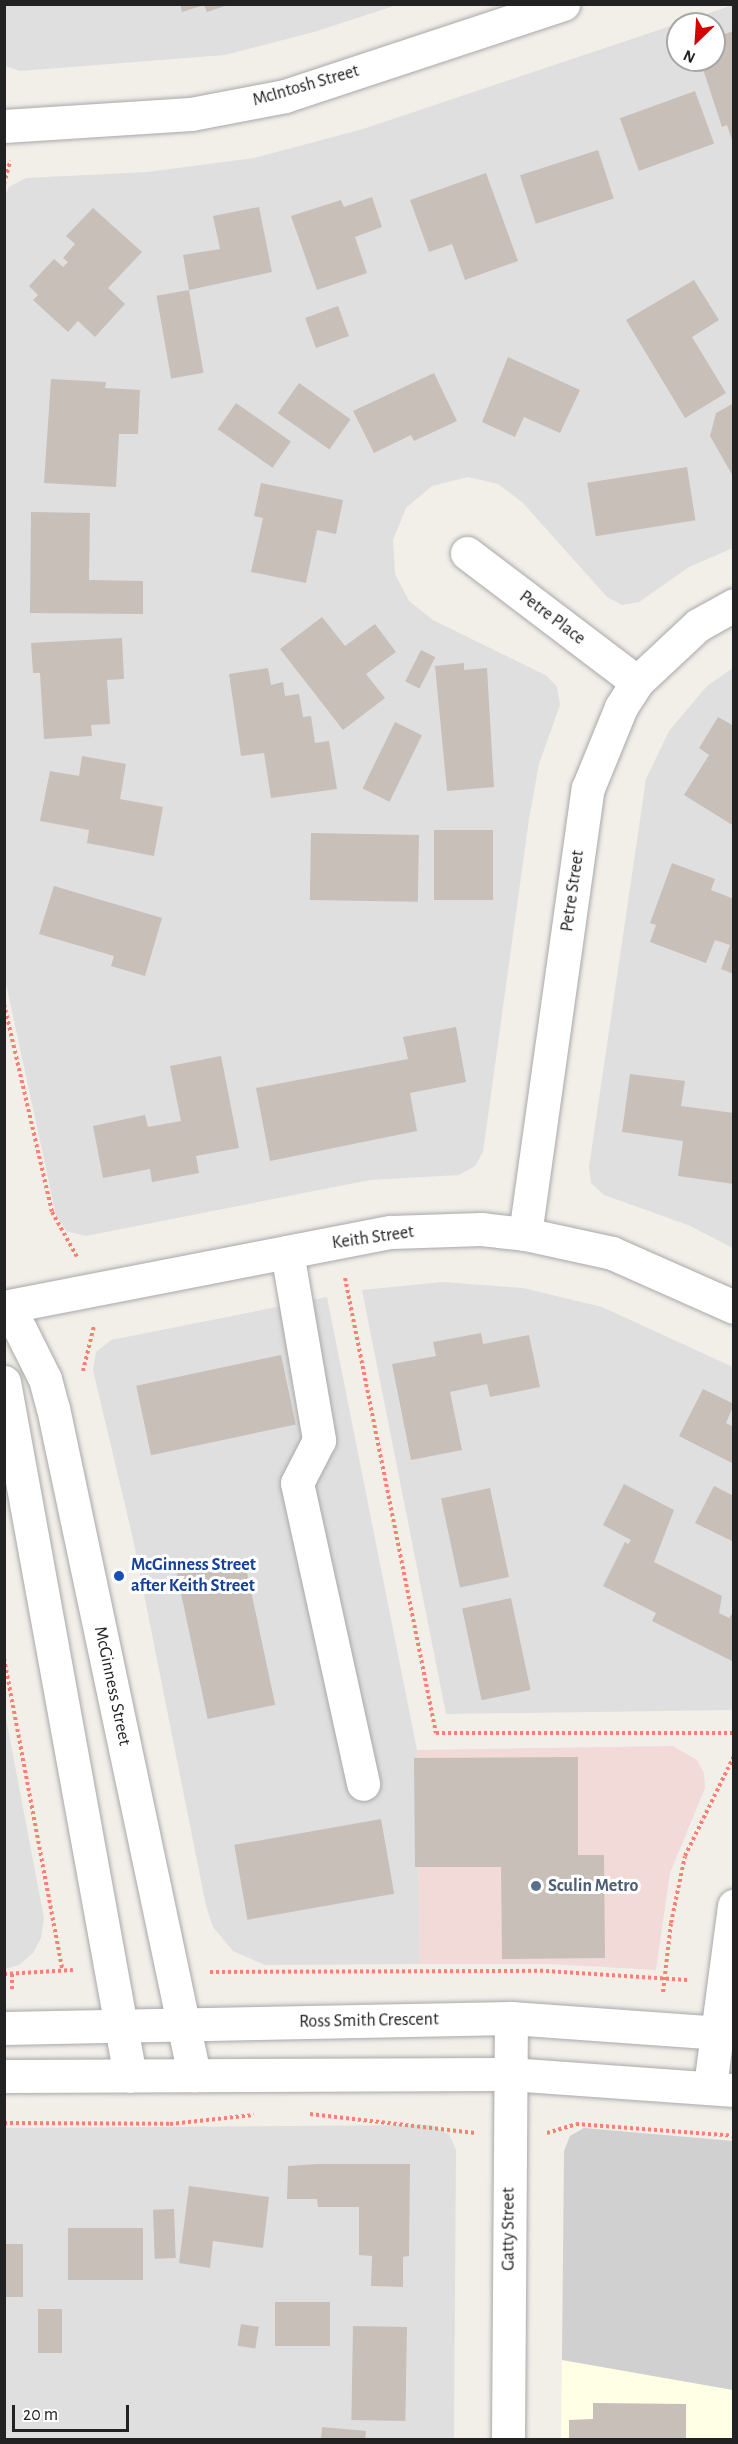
<!DOCTYPE html>
<style>
body{margin:0}
#map{position:relative;width:738px;height:2444px;overflow:hidden;background:#f2efe9;font-family:"Alegreya Sans",sans-serif}
div>[style]{position:absolute}
[style*='--x']{left:calc(var(--x)*1px);top:calc(var(--y)*1px);width:calc(var(--w)*1px);rotate:calc(var(--a)*1deg)}
.residential>*{inset:0;background:#e0dfdf}
.commercial>*{inset:0;background:#f2dad9}
.education>*{inset:0;background:#ffffe5}
.religious>*{inset:0;background:#d0d0d0}
.building>*{inset:0;background:#c7bfb8;transform-origin:0 0}
.path>*{height:4px;margin-top:-2px;transform-origin:0;background:repeating-linear-gradient(90deg,#fa8072 0 3px,transparent 0 6px)}
.roads{filter:drop-shadow(0 0 2px #a9a9a9) drop-shadow(0 0 2px #a9a9a9)}
.minor>*{height:33px;margin:-16.5px;padding:0 16.5px;transform-origin:16.5px;border-radius:16.5px;background:#fff}
.dots>*{width:16px;height:16px;translate:-50% -50%;box-sizing:border-box;border:3px solid #fff;border-radius:50%}
span{translate:-50% -50%;white-space:nowrap;text-align:center;line-height:1.15;-webkit-text-stroke:6px #fff;paint-order:stroke}
.street-label{font-size:18px;color:#222}
.transit-label{font-size:18px;color:#164399;font-weight:700}
.left{translate:0 -50%;text-align:left}
.service-label{font-size:18px;color:#4e5e75;font-weight:700}
.frame{position:absolute;inset:0;border:6px solid #222;pointer-events:none}
.north{position:absolute;left:666px;top:12px;width:60px;height:60px;box-sizing:border-box;background:#fff;border:2px solid #a7a7a7;border-radius:50%;rotate:205deg;font-size:16px;font-weight:700;line-height:24px;text-align:center;color:#222}
.north::after{content:'';display:block;margin:auto;width:21px;height:27px;background:#d40000;clip-path:polygon(50% 0,100% 100%,50% 72%,0 100%)}
.scale{position:absolute;left:12px;top:2405px;width:117px;height:27px;box-sizing:border-box;border:3px solid #222;border-top:0;padding-left:8px;font-size:18px;line-height:21px;white-space:nowrap;color:#222;-webkit-text-stroke:4px #fff;paint-order:stroke}
</style>
<div id="map">
<div class="residential">
<div style="clip-path:polygon(5px 5px,397px 5px,314px 32px,225px 55px,20px 71px,5px 66px)"></div>
<div style="clip-path:polygon(evenodd,733px 5px,733px 548px,689px 567px,639px 602px,622px 605px,607px 597px,523px 503px,498px 484px,468px 477px,432px 486px,406px 508px,393px 540px,395px 574px,409px 601px,433px 620px,547px 676px,557px 687px,560px 705px,539px 764px,529px 819px,483px 1152px,475px 1166px,459px 1175px,370px 1180px,86px 1236px,66px 1231px,56px 1215px,5px 979px,4px 197px,9px 187px,26px 178px,147px 172px,254px 158px,363px 129px,733px 5px,678px 24px,714px 24px,714px 60px,678px 60px,678px 24px)"></div>
<div style="clip-path:polygon(733px 668px,733px 1248px,688px 1225px,604px 1195px,591px 1183px,589px 1167px,646px 779px,669px 731px,707px 686px)"></div>
<div style="clip-path:polygon(443px 1282px,523px 1288px,602px 1307px,733px 1367px,733px 1710px,446px 1714px,362px 1290px)"></div>
<div style="clip-path:polygon(327px 1297px,417px 1750px,420px 1964px,265px 1965px,233px 1951px,213px 1927px,206px 1906px,133px 1539px,93px 1370px,96px 1352px,111px 1340px)"></div>
<div style="clip-path:polygon(5px 1713px,44px 1918px,41px 1938px,33px 1953px,19px 1965px,5px 1969px)"></div>
<div style="clip-path:polygon(431px 2125px,449px 2134px,456px 2150px,454px 2439px,5px 2439px,4px 2128px)"></div>
</div>
<div class="commercial">
<div style="clip-path:polygon(673px 1746px,697px 1760px,704px 1773px,705px 1788px,670px 1873px,656px 1970px,549px 1964px,420px 1964px,417px 1750px)"></div>
</div>
<div class="education">
<div style="clip-path:polygon(562px 2360px,733px 2390px,733px 2439px,561px 2440px)"></div>
</div>
<div class="religious">
<div style="clip-path:polygon(584px 2128px,733px 2141px,733px 2390px,562px 2360px,564px 2151px,570px 2136px)"></div>
</div>
<div class="building">
<div style="clip-path:polygon(180px 4px,228px 4px,228px 5px,207px 12px,204px 5px,182px 12px)"></div>
<div style="clip-path:polygon(734px 31px,734px 143px,733px 143px,727px 125px,722px 127px,700px 60px,714px 60px,718px 36px)"></div>
<div style="left:695px;top:91px;width:56px;height:80px;rotate:70deg"></div>
<div style="left:598px;top:150px;width:51px;height:82px;rotate:72deg"></div>
<div style="clip-path:polygon(486px 173px,518px 261px,465px 280px,452px 244px,429px 252px,410px 200px)"></div>
<div style="clip-path:polygon(372px 197px,382px 227px,355px 237px,367px 273px,317px 290px,291px 216px,341px 200px,344px 207px)"></div>
<div style="clip-path:polygon(259px 207px,272px 272px,189px 290px,183px 255px,220px 249px,213px 216px)"></div>
<div style="clip-path:polygon(93px 208px,142px 252px,108px 288px,125px 304px,95px 337px,78px 321px,68px 332px,33px 300px,38px 295px,29px 286px,54px 259px,63px 267px,68px 262px,63px 258px,75px 244px,66px 236px)"></div>
<div style="clip-path:polygon(694px 280px,719px 320px,692px 337px,726px 393px,685px 418px,626px 320px)"></div>
<div style="left:189px;top:290px;width:84px;height:33px;rotate:80deg"></div>
<div style="left:338px;top:306px;width:32px;height:35px;rotate:70deg"></div>
<div style="clip-path:polygon(508px 357px,580px 390px,560px 433px,524px 417px,515px 437px,482px 422px)"></div>
<div style="clip-path:polygon(434px 373px,457px 421px,414px 441px,411px 435px,374px 453px,353px 411px)"></div>
<div style="clip-path:polygon(51px 379px,106px 382px,105px 388px,140px 390px,138px 434px,119px 434px,116px 487px,44px 483px)"></div>
<div style="left:299px;top:383px;width:63px;height:37px;rotate:35deg"></div>
<div style="left:236px;top:403px;width:67px;height:32px;rotate:35deg"></div>
<div style="clip-path:polygon(734px 403px,734px 478px,710px 436px,716px 413px)"></div>
<div style="left:687px;top:467px;width:54px;height:101px;rotate:81deg"></div>
<div style="clip-path:polygon(261px 483px,343px 500px,336px 534px,317px 530px,306px 583px,251px 572px,263px 518px,254px 516px)"></div>
<div style="clip-path:polygon(31px 512px,90px 513px,89px 580px,143px 581px,143px 614px,30px 613px)"></div>
<div style="clip-path:polygon(322px 617px,345px 646px,375px 624px,396px 652px,366px 674px,385px 698px,343px 730px,280px 649px)"></div>
<div style="clip-path:polygon(122px 638px,124px 679px,107px 680px,110px 724px,91px 725px,92px 736px,44px 739px,40px 673px,33px 673px,31px 643px)"></div>
<div style="left:421px;top:650px;width:16px;height:35px;rotate:27deg"></div>
<div style="clip-path:polygon(464px 663px,464px 670px,487px 668px,494px 787px,447px 791px,435px 666px)"></div>
<div style="clip-path:polygon(268px 668px,271px 685px,283px 682px,285px 696px,299px 694px,303px 717px,311px 716px,315px 743px,329px 741px,337px 789px,271px 798px,264px 753px,241px 756px,229px 674px)"></div>
<div style="clip-path:polygon(718px 717px,734px 726px,734px 826px,684px 795px,709px 755px,699px 748px)"></div>
<div style="left:395px;top:722px;width:30px;height:74px;rotate:26deg"></div>
<div style="clip-path:polygon(82px 756px,126px 764px,120px 799px,163px 807px,154px 856px,87px 843px,89px 830px,40px 821px,50px 771px,79px 776px)"></div>
<div style="left:434px;top:830px;width:59px;height:70px"></div>
<div style="left:311px;top:833px;width:108px;height:67px;rotate:1deg"></div>
<div style="clip-path:polygon(672px 863px,715px 879px,711px 890px,734px 899px,734px 974px,721px 969px,730px 945px,715px 940px,706px 963px,650px 942px,656px 925px,650px 923px)"></div>
<div style="clip-path:polygon(54px 886px,162px 918px,145px 976px,111px 966px,114px 956px,39px 934px)"></div>
<div style="clip-path:polygon(456px 1027px,466px 1082px,410px 1093px,417px 1131px,270px 1161px,256px 1088px,408px 1059px,403px 1037px)"></div>
<div style="clip-path:polygon(221px 1056px,239px 1148px,196px 1156px,199px 1173px,152px 1182px,150px 1169px,103px 1178px,93px 1126px,145px 1115px,148px 1127px,181px 1121px,170px 1066px)"></div>
<div style="clip-path:polygon(630px 1074px,685px 1081px,681px 1106px,734px 1113px,734px 1184px,678px 1176px,683px 1141px,622px 1132px)"></div>
<div style="clip-path:polygon(481px 1333px,483px 1344px,529px 1335px,540px 1387px,490px 1397px,487px 1384px,450px 1392px,462px 1450px,411px 1460px,392px 1364px,436px 1356px,433px 1342px)"></div>
<div style="left:281px;top:1355px;width:71px;height:148px;rotate:78deg"></div>
<div style="clip-path:polygon(703px 1389px,734px 1404px,726px 1423px,734px 1427px,734px 1464px,679px 1436px)"></div>
<div style="clip-path:polygon(624px 1484px,674px 1510px,654px 1562px,722px 1596px,719px 1613px,729px 1618px,734px 1611px,734px 1662px,652px 1621px,656px 1613px,603px 1586px,625px 1542px,628px 1544px,631px 1540px,603px 1525px)"></div>
<div style="clip-path:polygon(714px 1486px,734px 1496px,734px 1542px,695px 1523px)"></div>
<div style="left:490px;top:1488px;width:91px;height:50px;rotate:78deg"></div>
<div style="left:244px;top:1558px;width:150px;height:69px;rotate:78deg"></div>
<div style="left:511px;top:1598px;width:94px;height:50px;rotate:78deg"></div>
<div style="clip-path:polygon(578px 1757px,578px 1855px,604px 1855px,605px 1958px,502px 1959px,501px 1867px,415px 1867px,414px 1758px)"></div>
<div style="left:381px;top:1819px;width:76px;height:149px;rotate:80deg"></div>
<div style="clip-path:polygon(318px 2164px,410px 2164px,409px 2256px,403px 2257px,403px 2287px,371px 2286px,372px 2256px,359px 2255px,359px 2207px,318px 2207px,317px 2199px,287px 2199px,288px 2166px)"></div>
<div style="clip-path:polygon(189px 2186px,269px 2197px,263px 2248px,213px 2241px,210px 2268px,179px 2263px)"></div>
<div style="left:174px;top:2209px;width:49px;height:21px;rotate:88deg"></div>
<div style="left:143px;top:2228px;width:52px;height:75px;rotate:90deg"></div>
<div style="left:4px;top:2244px;width:19px;height:53px"></div>
<div style="left:330px;top:2302px;width:44px;height:55px;rotate:90deg"></div>
<div style="left:62px;top:2309px;width:44px;height:24px;rotate:90deg"></div>
<div style="left:241px;top:2324px;width:18px;height:22px;rotate:9deg"></div>
<div style="left:353px;top:2326px;width:54px;height:94px;rotate:1deg"></div>
<div style="clip-path:polygon(593px 2403px,686px 2404px,686px 2440px,569px 2440px,569px 2420px,593px 2419px)"></div>
<div style="clip-path:polygon(322px 2427px,366px 2431px,365px 2440px,321px 2440px)"></div>
</div>
<div class="path">
<div style="--x:4;--y:184;--w:24;--a:-75"></div>
<div style="--x:4;--y:1004;--w:213;--a:77"></div>
<div style="--x:52;--y:1212;--w:51;--a:60.9"></div>
<div style="--x:345;--y:1278;--w:464;--a:78.7"></div>
<div style="--x:436;--y:1733;--w:298;--a:0"></div>
<div style="--x:83;--y:1371;--w:46;--a:-76.3"></div>
<div style="--x:4;--y:1658;--w:316;--a:79.4"></div>
<div style="--x:210;--y:1972;--w:336;--a:-0.2"></div>
<div style="--x:546;--y:1971;--w:142;--a:3.6"></div>
<div style="--x:4;--y:1974;--w:69;--a:-3.3"></div>
<div style="--x:12;--y:1974;--w:17;--a:90"></div>
<div style="--x:663;--y:1992;--w:69;--a:-83.4"></div>
<div style="--x:671;--y:1923;--w:68;--a:-78.2"></div>
<div style="--x:685;--y:1856;--w:111;--a:-63.9"></div>
<div style="--x:310;--y:2114;--w:166;--a:6.6"></div>
<div style="--x:4;--y:2123;--w:166;--a:0.3"></div>
<div style="--x:170;--y:2124;--w:84;--a:-6.1"></div>
<div style="--x:547;--y:2133;--w:30;--a:-17"></div>
<div style="--x:576;--y:2124;--w:158;--a:4.3"></div>
</div>
<div class="roads">
<div class="minor">
<div style="--x:4;--y:126;--w:187;--a:-3.7"></div>
<div style="--x:191;--y:114;--w:96;--a:-10.8"></div>
<div style="--x:285;--y:96;--w:293;--a:-18.3"></div>
<div style="--x:467;--y:553;--w:213;--a:37.2"></div>
<div style="--x:525;--y:1234;--w:450;--a:-82"></div>
<div style="--x:588;--y:788;--w:87;--a:-67.8"></div>
<div style="--x:621;--y:707;--w:30;--a:-57"></div>
<div style="--x:637;--y:682;--w:83;--a:-43.1"></div>
<div style="--x:698;--y:625;--w:41;--a:-29.1"></div>
<div style="--x:287;--y:1252;--w:191;--a:80.3"></div>
<div style="--x:319;--y:1440;--w:48;--a:117.1"></div>
<div style="--x:297;--y:1483;--w:308;--a:77.6"></div>
<div style="--x:4;--y:1307;--w:27;--a:54"></div>
<div style="--x:20;--y:1329;--w:56;--a:63.4"></div>
<div style="--x:45;--y:1379;--w:30;--a:75"></div>
<div style="--x:53;--y:1408;--w:682;--a:78.06"></div>
<div style="--x:4;--y:1307;--w:394;--a:-11"></div>
<div style="--x:391;--y:1232;--w:90;--a:-1.9"></div>
<div style="--x:481;--y:1229;--w:44;--a:6.5"></div>
<div style="--x:525;--y:1234;--w:89;--a:12.3"></div>
<div style="--x:612;--y:1253;--w:133;--a:23.9"></div>
<div style="--x:4;--y:1382;--w:705;--a:79.71"></div>
<div style="--x:4;--y:2028;--w:507;--a:-1.13"></div>
<div style="--x:511;--y:2018;--w:224;--a:4.1"></div>
<div style="--x:4;--y:2076;--w:506;--a:-0.23"></div>
<div style="--x:510;--y:2074;--w:225;--a:4.1"></div>
<div style="--x:710;--y:2086;--w:182;--a:-82.4"></div>
<div style="--x:508;--y:2440;--w:422;--a:-89.6"></div>
</div>
</div>
<div class="dots">
<div style="left:119px;top:1576px;background:#1a4fb4"></div>
<div style="left:536px;top:1886px;background:#5c6f8a"></div>
</div>
<div class="street-label">
<span style="left:306px;top:86px;rotate:-16deg">McIntosh Street</span>
<span style="left:552px;top:618px;rotate:37deg">Petre Place</span>
<span style="left:573px;top:891px;rotate:-82deg">Petre Street</span>
<span style="left:373px;top:1238px;rotate:-8deg">Keith Street</span>
<span style="left:112px;top:1686px;rotate:78deg">McGinness Street</span>
<span style="left:369px;top:2021px;rotate:-1deg">Ross Smith Crescent</span>
<span style="left:509px;top:2229px;rotate:-90deg">Gatty Street</span>
</div>
<div class="transit-label">
<span class="left" style="left:131px;top:1576px">McGinness Street<br>after Keith Street</span>
</div>
<div class="service-label">
<span class="left" style="left:548px;top:1886px">Sculin Metro</span>
</div>
<div class="frame"></div>
<div class="north">N</div>
<div class="scale">20 m</div>
</div>
